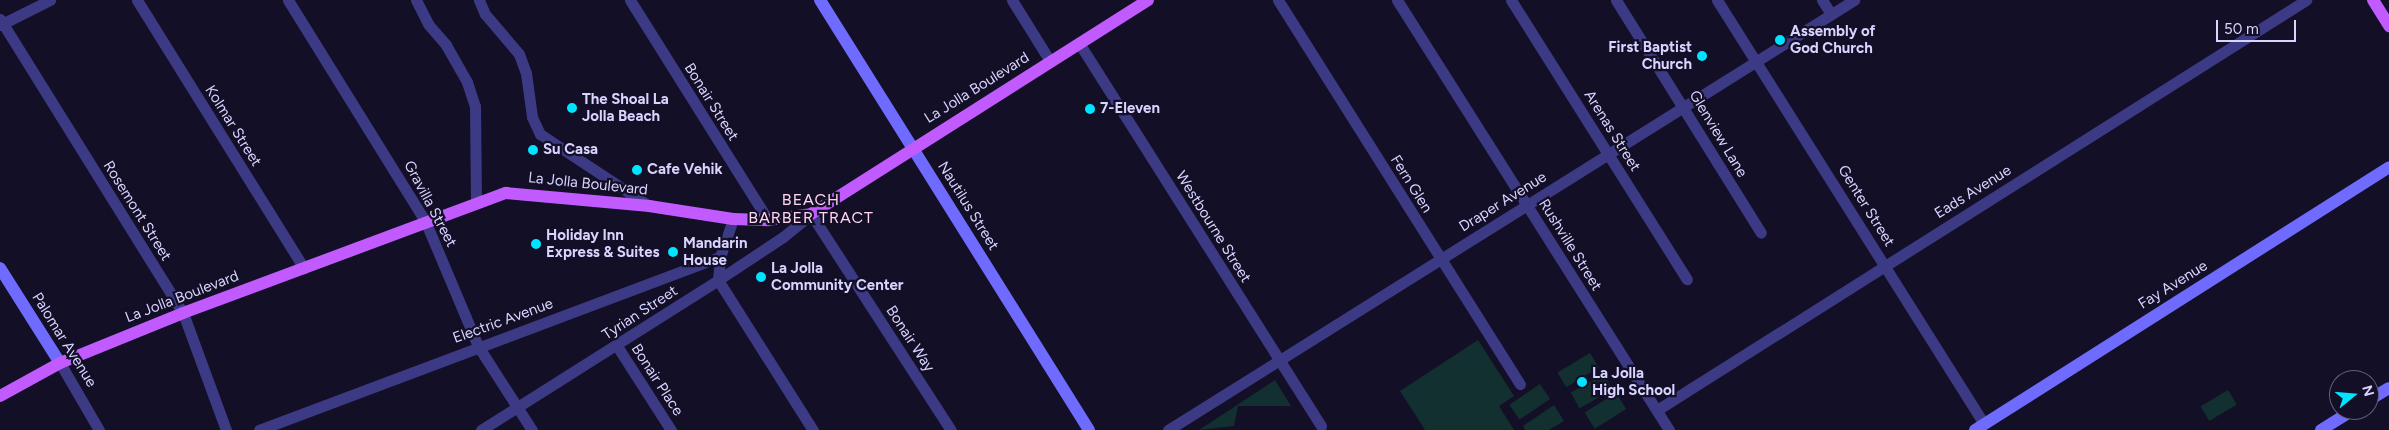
<!DOCTYPE html>
<style>
body{margin:0}
#map{position:relative;width:2389px;height:430px;overflow:hidden;background:#130f26;font-family:Figtree,sans-serif}
div>[style]{position:absolute}
[style*='--x']{left:calc(var(--x)*1px);top:calc(var(--y)*1px);width:calc(var(--w)*1px);rotate:calc(var(--a)*1deg)}
.green>*{inset:0;background:#12302f;transform-origin:0 0}
.street>*{height:11px;margin:-5.5px;padding:0 5.5px;transform-origin:5.5px;border-radius:5.5px;background:#3d3a85}
.secondary>*{height:12px;margin:-6px;padding:0 6px;transform-origin:6px;border-radius:6px;background:#6f6bff}
.primary>*{height:12px;margin:-6px;padding:0 6px;transform-origin:6px;border-radius:6px;background:#c25bff}
.dots>*{width:14px;height:14px;translate:-50% -50%;box-sizing:border-box;border:2px solid #130f26;border-radius:50%}
span{translate:-50% -50%;white-space:nowrap;text-align:center;line-height:1.15;-webkit-text-stroke:4.5px #130f26;paint-order:stroke}
.poi-label{font-size:15px;color:#d9d4ff;font-weight:700}
.left{translate:0 -50%;text-align:left}
.right{translate:-100% -50%;text-align:right}
.street-label{font-size:15px;color:#d9d4ff}
.neighbourhood-label{font-size:16px;color:#ffd6f0;letter-spacing:1px}
.north{position:absolute;left:2329px;top:370px;width:50px;height:50px;box-sizing:border-box;background:#130f26;border:1px solid #625e7d;border-radius:50%;rotate:73deg;font-size:14px;font-weight:700;line-height:20px;text-align:center;color:#d9d4ff}
.north::after{content:'';display:block;margin:auto;width:18px;height:22px;background:#00e5ff;clip-path:polygon(50% 0,100% 100%,50% 72%,0 100%)}
.scale{position:absolute;left:2216px;top:20px;width:80px;height:22px;box-sizing:border-box;border:2px solid #d9d4ff;border-top:0;padding-left:6px;font-size:15px;line-height:18px;white-space:nowrap;color:#d9d4ff;-webkit-text-stroke:4px #130f26;paint-order:stroke}
</style>
<div id="map">
<div class="green">
<div style="clip-path:polygon(1478px 340px,1514px 396px,1499px 406px,1514px 430px,1425px 430px,1400px 391px)"></div>
<div style="left:1590px;top:353px;width:17px;height:38px;rotate:59deg"></div>
<div style="left:1604px;top:374px;width:18px;height:38px;rotate:61deg"></div>
<div style="clip-path:polygon(1275px 380px,1291px 406px,1238px 406px,1234px 426px,1199px 430px)"></div>
<div style="left:1540px;top:384px;width:18px;height:37px;rotate:56deg"></div>
<div style="left:2228px;top:390px;width:17px;height:32px;rotate:59deg"></div>
<div style="left:1616px;top:393px;width:19px;height:37px;rotate:58deg"></div>
<div style="clip-path:polygon(1554px 405px,1564px 421px,1549px 430px,1525px 430px,1523px 426px)"></div>
</div>
<div class="street">
<div style="--x:137;--y:0;--w:316;--a:58.1"></div>
<div style="--x:288;--y:0;--w:262;--a:58.2"></div>
<div style="--x:426;--y:223;--w:134;--a:67.1"></div>
<div style="--x:478;--y:346;--w:100;--a:57.3"></div>
<div style="--x:416;--y:0;--w:27;--a:63"></div>
<div style="--x:428;--y:24;--w:28;--a:49"></div>
<div style="--x:446;--y:45;--w:43;--a:60.4"></div>
<div style="--x:467;--y:82;--w:25;--a:72"></div>
<div style="--x:475;--y:106;--w:97;--a:89.4"></div>
<div style="--x:479;--y:0;--w:15;--a:67"></div>
<div style="--x:485;--y:14;--w:52;--a:49.6"></div>
<div style="--x:519;--y:54;--w:20;--a:70"></div>
<div style="--x:526;--y:73;--w:44;--a:82.2"></div>
<div style="--x:532;--y:117;--w:19;--a:65"></div>
<div style="--x:540;--y:134;--w:131;--a:33.4"></div>
<div style="--x:630;--y:0;--w:260;--a:57.9"></div>
<div style="--x:1012;--y:0;--w:72;--a:58.1"></div>
<div style="--x:1278;--y:0;--w:454;--a:57.8"></div>
<div style="--x:1397;--y:0;--w:509;--a:57.68"></div>
<div style="--x:1511;--y:0;--w:330;--a:57.8"></div>
<div style="--x:1616;--y:0;--w:274;--a:58.1"></div>
<div style="--x:1717;--y:0;--w:501;--a:57.8"></div>
<div style="--x:1822;--y:0;--w:17;--a:57"></div>
<div style="--x:0;--y:19;--w:346;--a:58.1"></div>
<div style="--x:183;--y:313;--w:125;--a:69.8"></div>
<div style="--x:0;--y:25;--w:56;--a:-26.6"></div>
<div style="--x:1079;--y:43;--w:453;--a:57.7"></div>
<div style="--x:720;--y:257;--w:23;--a:95"></div>
<div style="--x:718;--y:280;--w:178;--a:57.7"></div>
<div style="--x:617;--y:346;--w:100;--a:57.3"></div>
<div style="--x:60;--y:363;--w:78;--a:59.8"></div>
<div style="--x:1657;--y:410;--w:768;--a:-32.28"></div>
<div style="--x:259;--y:430;--w:492;--a:-20.6"></div>
<div style="--x:720;--y:257;--w:40;--a:-71.1"></div>
<div style="--x:481;--y:430;--w:280;--a:-32.3"></div>
<div style="--x:718;--y:280;--w:78;--a:-33.5"></div>
<div style="--x:783;--y:237;--w:36;--a:-39"></div>
<div style="--x:811;--y:214;--w:257;--a:57.1"></div>
<div style="--x:1168;--y:430;--w:810;--a:-32.08"></div>
</div>
<div class="secondary">
<div style="--x:820;--y:0;--w:507;--a:57.97"></div>
<div style="--x:0;--y:268;--w:112;--a:57.7"></div>
<div style="--x:2369;--y:400;--w:23;--a:-31"></div>
<div style="--x:1975;--y:430;--w:490;--a:-32.4"></div>
<div style="--x:2321;--y:430;--w:38;--a:-32"></div>
</div>
<div class="primary">
<div style="--x:2373;--y:0;--w:31;--a:58"></div>
<div style="--x:0;--y:396;--w:68;--a:-28.8"></div>
<div style="--x:60;--y:363;--w:133;--a:-22.1"></div>
<div style="--x:183;--y:313;--w:345;--a:-20.4"></div>
<div style="--x:506;--y:193;--w:144;--a:5.2"></div>
<div style="--x:649;--y:206;--w:85;--a:8.8"></div>
<div style="--x:733;--y:219;--w:35;--a:2"></div>
<div style="--x:768;--y:220;--w:43;--a:-7.9"></div>
<div style="--x:811;--y:214;--w:399;--a:-32.4"></div>
</div>
<div class="dots">
<div style="left:1780px;top:40px;background:#00e5ff"></div>
<div style="left:1702px;top:56px;background:#00e5ff"></div>
<div style="left:572px;top:108px;background:#00e5ff"></div>
<div style="left:1090px;top:109px;background:#00e5ff"></div>
<div style="left:533px;top:150px;background:#00e5ff"></div>
<div style="left:637px;top:170px;background:#00e5ff"></div>
<div style="left:536px;top:244px;background:#00e5ff"></div>
<div style="left:673px;top:252px;background:#00e5ff"></div>
<div style="left:761px;top:277px;background:#00e5ff"></div>
<div style="left:1582px;top:382px;background:#00e5ff"></div>
</div>
<div class="poi-label">
<span class="left" style="left:1790px;top:40px">Assembly of<br>God Church</span>
<span class="right" style="left:1692px;top:56px">First Baptist<br>Church</span>
<span class="left" style="left:582px;top:108px">The Shoal La<br>Jolla Beach</span>
<span class="left" style="left:1100px;top:109px">7-Eleven</span>
<span class="left" style="left:543px;top:150px">Su Casa</span>
<span class="left" style="left:647px;top:170px">Cafe Vehik</span>
<span class="left" style="left:546px;top:244px">Holiday Inn<br>Express &amp; Suites</span>
<span class="left" style="left:683px;top:252px">Mandarin<br>House</span>
<span class="left" style="left:771px;top:277px">La Jolla<br>Community Center</span>
<span class="left" style="left:1592px;top:382px">La Jolla<br>High School</span>
</div>
<div class="street-label">
<span style="left:977px;top:88px;rotate:-32deg">La Jolla Boulevard</span>
<span style="left:711px;top:102px;rotate:58deg">Bonair Street</span>
<span style="left:233px;top:126px;rotate:58deg">Kolmar Street</span>
<span style="left:1612px;top:131px;rotate:58deg">Arenas Street</span>
<span style="left:1718px;top:134px;rotate:59deg">Glenview Lane</span>
<span style="left:588px;top:184px;rotate:6deg">La Jolla Boulevard</span>
<span style="left:1411px;top:184px;rotate:58deg">Fern Glen</span>
<span style="left:1973px;top:192px;rotate:-32deg">Eads Avenue</span>
<span style="left:1503px;top:202px;rotate:-32deg">Draper Avenue</span>
<span style="left:430px;top:204px;rotate:62deg">Gravilla Street</span>
<span style="left:968px;top:206px;rotate:58deg">Nautilus Street</span>
<span style="left:1866px;top:206px;rotate:58deg">Genter Street</span>
<span style="left:137px;top:211px;rotate:58deg">Rosemont Street</span>
<span style="left:1213px;top:227px;rotate:58deg">Westbourne Street</span>
<span style="left:1570px;top:245px;rotate:58deg">Rushville Street</span>
<span style="left:2173px;top:285px;rotate:-32deg">Fay Avenue</span>
<span style="left:182px;top:297px;rotate:-21deg">La Jolla Boulevard</span>
<span style="left:640px;top:313px;rotate:-33deg">Tyrian Street</span>
<span style="left:503px;top:321px;rotate:-20deg">Electric Avenue</span>
<span style="left:910px;top:339px;rotate:57deg">Bonair Way</span>
<span style="left:64px;top:340px;rotate:58deg">Palomar Avenue</span>
<span style="left:657px;top:380px;rotate:57deg">Bonair Place</span>
</div>
<div class="neighbourhood-label">
<span style="left:811px;top:209px">BEACH<br>BARBER TRACT</span>
</div>
<div class="north">N</div>
<div class="scale">50 m</div>
</div>
